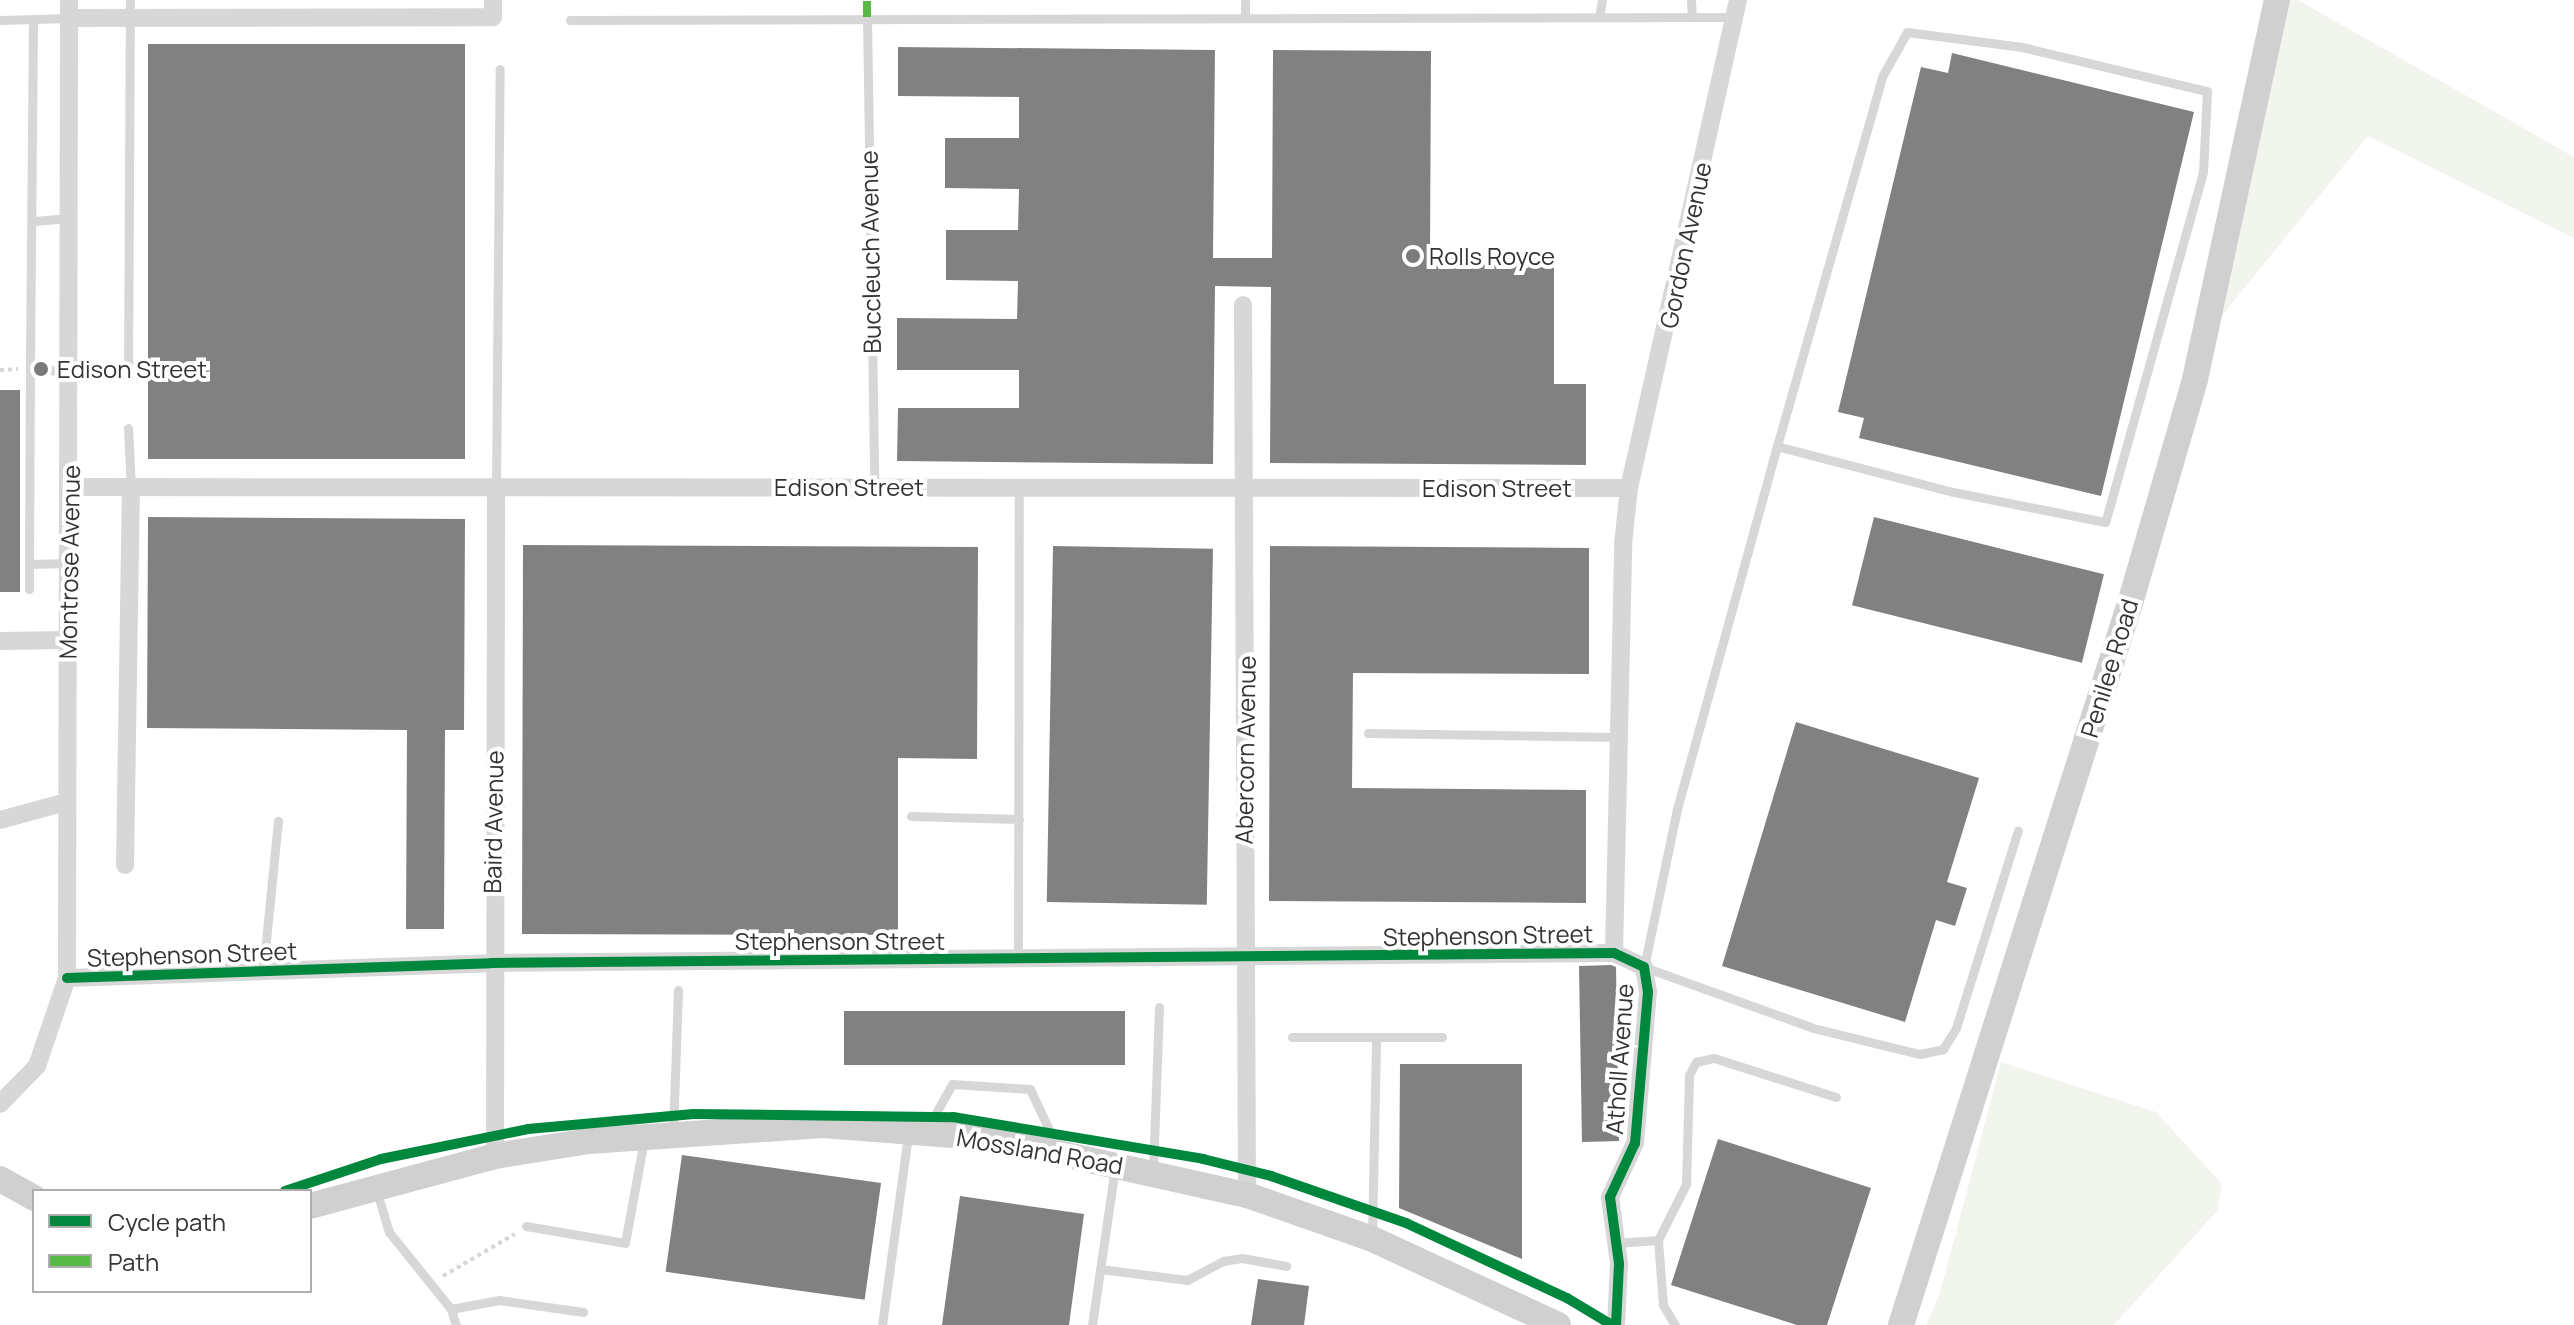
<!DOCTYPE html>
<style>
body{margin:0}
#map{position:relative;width:2574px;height:1325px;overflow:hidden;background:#fff;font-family:Manrope,sans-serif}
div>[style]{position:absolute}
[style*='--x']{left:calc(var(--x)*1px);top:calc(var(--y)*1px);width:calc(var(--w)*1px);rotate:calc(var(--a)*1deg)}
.green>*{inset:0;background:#f1f5ed}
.building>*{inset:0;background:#818181;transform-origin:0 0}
.path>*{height:4px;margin-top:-2px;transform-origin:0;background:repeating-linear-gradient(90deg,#d6d6d6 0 4px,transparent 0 8px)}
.lane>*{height:9px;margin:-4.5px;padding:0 4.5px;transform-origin:4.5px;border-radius:4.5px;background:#d7d7d7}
.street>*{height:18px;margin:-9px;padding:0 9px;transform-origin:9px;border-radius:9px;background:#d7d7d7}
.secondary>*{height:26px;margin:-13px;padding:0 13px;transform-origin:13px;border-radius:13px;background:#d0d0d0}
.quiet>*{height:8px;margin-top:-4px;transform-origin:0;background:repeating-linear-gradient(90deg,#58b947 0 16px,transparent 0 24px)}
.cycleway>*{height:10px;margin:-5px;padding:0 5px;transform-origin:5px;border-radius:5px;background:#00873e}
.dots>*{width:22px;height:22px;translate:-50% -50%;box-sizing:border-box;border:4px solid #fff;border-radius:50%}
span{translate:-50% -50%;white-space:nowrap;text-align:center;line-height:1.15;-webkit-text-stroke:8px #fff;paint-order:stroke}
.street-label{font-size:24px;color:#333}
.poi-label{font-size:24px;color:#333}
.left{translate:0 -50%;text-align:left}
.legend{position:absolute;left:32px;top:1189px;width:280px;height:104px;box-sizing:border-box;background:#fff;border:2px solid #adadad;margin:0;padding:10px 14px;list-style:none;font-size:24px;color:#333}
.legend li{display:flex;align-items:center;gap:16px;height:40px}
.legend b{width:40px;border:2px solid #adadad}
</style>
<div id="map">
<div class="green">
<div style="clip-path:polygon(2287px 0,2298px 0,2574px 157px,2574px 238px,2368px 136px,2219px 319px)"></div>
<div style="clip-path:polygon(2001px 1062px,2156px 1112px,2222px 1184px,2217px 1211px,2114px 1325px,1926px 1325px,1940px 1293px)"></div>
</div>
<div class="building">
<div style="left:148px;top:44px;width:317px;height:415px"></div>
<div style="clip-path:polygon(898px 47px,1215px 50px,1213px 258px,1272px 258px,1273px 50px,1431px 51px,1430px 254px,1554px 255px,1554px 384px,1586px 384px,1586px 465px,1270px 463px,1271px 287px,1215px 286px,1213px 464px,897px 461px,898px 408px,1019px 408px,1019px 370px,897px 370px,897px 318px,1017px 319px,1018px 281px,946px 280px,946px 230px,1018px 230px,1019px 189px,945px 188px,945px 138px,1019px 138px,1019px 97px,898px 96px)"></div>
<div style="clip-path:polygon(1952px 53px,2194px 112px,2101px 496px,1859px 438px,1864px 418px,1838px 412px,1921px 67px,1948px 73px)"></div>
<div style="left:0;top:390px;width:20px;height:202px"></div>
<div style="clip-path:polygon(148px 517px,465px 519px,464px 730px,445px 730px,444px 929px,406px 929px,407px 730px,147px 728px)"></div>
<div style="left:1874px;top:517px;width:237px;height:91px;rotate:14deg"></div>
<div style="clip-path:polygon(523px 545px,978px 547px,977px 759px,898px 758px,898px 935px,522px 934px)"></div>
<div style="left:1053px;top:546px;width:160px;height:356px;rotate:1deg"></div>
<div style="clip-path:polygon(1270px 546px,1589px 548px,1589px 674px,1353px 673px,1352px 788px,1586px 790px,1586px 903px,1269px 901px)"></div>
<div style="clip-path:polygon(1796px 722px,1979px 778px,1947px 882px,1967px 888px,1955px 926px,1936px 920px,1905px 1022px,1722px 966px)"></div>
<div style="clip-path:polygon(1611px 965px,1616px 967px,1619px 1141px,1582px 1142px,1579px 966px)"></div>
<div style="left:844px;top:1011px;width:281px;height:54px"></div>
<div style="clip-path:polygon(1400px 1064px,1522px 1064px,1522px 1259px,1399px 1208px)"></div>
<div style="clip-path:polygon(1718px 1139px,1871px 1188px,1827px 1325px,1797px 1325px,1671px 1285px)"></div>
<div style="left:682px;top:1155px;width:201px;height:118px;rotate:8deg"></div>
<div style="clip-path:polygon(960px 1196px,1084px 1214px,1069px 1325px,942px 1325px)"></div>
<div style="clip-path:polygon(1258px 1279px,1309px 1286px,1304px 1325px,1251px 1325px)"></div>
</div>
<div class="path">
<div style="--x:0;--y:370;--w:18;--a:-3"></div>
<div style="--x:443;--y:1276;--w:83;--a:-30.3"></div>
</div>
<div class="lane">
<div style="--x:1691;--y:0;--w:17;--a:87"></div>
<div style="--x:867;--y:17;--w:470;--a:89.1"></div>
<div style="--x:1245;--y:17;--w:17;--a:-90"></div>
<div style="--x:1599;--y:17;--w:17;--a:-80"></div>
<div style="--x:33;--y:19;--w:349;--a:90.5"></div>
<div style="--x:30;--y:368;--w:39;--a:6"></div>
<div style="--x:0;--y:20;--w:70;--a:-1.6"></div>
<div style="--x:570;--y:20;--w:1164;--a:-0.15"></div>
<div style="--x:34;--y:221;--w:35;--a:-5"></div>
<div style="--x:30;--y:368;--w:196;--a:90.3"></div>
<div style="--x:29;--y:564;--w:40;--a:-1.4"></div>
<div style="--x:128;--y:375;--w:375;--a:-89.7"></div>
<div style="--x:128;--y:428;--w:60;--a:87.1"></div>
<div style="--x:1777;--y:446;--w:386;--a:-74.1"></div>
<div style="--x:1883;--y:75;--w:49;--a:-60.8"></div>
<div style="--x:1907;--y:32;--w:116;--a:7.4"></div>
<div style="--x:2022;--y:47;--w:190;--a:13.4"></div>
<div style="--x:2207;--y:91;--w:81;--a:92.8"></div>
<div style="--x:2203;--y:172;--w:363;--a:105.6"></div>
<div style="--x:2105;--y:522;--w:155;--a:-168.8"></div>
<div style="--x:1953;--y:492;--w:182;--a:-165.4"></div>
<div style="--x:1777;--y:446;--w:377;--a:105.4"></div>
<div style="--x:1677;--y:809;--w:161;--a:101.8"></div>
<div style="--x:1644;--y:967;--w:180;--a:19.8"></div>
<div style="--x:1813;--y:1028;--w:110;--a:13.7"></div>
<div style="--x:1920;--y:1054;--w:24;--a:-12"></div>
<div style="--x:1943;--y:1049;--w:25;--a:-58"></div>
<div style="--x:1956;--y:1028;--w:207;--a:-72.6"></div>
<div style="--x:496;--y:488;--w:419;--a:-89.5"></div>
<div style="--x:29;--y:564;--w:25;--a:90"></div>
<div style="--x:1368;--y:733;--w:251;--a:0.9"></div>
<div style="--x:911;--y:816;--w:108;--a:1.6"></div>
<div style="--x:1018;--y:959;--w:472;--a:-89.9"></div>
<div style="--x:263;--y:971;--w:151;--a:-84.3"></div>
<div style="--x:1292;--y:1037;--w:150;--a:0"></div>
<div style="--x:927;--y:1129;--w:51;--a:-60.9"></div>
<div style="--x:952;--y:1084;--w:78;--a:3.7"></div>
<div style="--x:1030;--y:1089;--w:64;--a:65"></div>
<div style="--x:673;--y:1133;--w:143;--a:-88"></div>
<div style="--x:1153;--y:1171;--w:164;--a:-87.9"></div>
<div style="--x:376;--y:1189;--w:45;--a:73.2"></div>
<div style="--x:389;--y:1232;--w:99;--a:51.2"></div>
<div style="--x:451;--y:1309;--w:17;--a:73"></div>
<div style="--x:526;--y:1226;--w:100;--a:9.7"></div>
<div style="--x:625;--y:1243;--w:106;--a:-79.6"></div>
<div style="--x:1372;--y:1235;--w:198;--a:-88.8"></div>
<div style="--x:1616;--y:1243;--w:42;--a:-4.1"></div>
<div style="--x:1100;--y:1269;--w:88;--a:7.2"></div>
<div style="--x:1187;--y:1280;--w:41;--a:-27.8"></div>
<div style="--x:1223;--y:1261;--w:19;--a:-9"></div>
<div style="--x:1242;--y:1258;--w:45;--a:10.3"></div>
<div style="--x:451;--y:1309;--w:49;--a:-10.6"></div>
<div style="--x:499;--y:1300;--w:85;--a:8.1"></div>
<div style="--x:882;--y:1325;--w:193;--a:-82.2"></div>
<div style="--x:1092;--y:1325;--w:160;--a:-81.7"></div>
<div style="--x:1675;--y:1325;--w:23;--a:-121"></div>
<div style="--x:1663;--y:1305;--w:65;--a:-94.4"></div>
<div style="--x:1658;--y:1240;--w:63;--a:-63.4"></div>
<div style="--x:1686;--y:1184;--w:109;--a:-88.4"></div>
<div style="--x:1689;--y:1075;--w:15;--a:-62"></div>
<div style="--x:1696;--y:1062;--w:18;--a:-13"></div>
<div style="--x:1714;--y:1058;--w:128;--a:17.7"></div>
</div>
<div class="street">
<div style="--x:70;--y:18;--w:423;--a:-0.1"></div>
<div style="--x:493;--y:17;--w:17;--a:-90"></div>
<div style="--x:1243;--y:305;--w:890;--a:89.74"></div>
<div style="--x:70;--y:487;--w:1559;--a:0.04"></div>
<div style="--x:0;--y:641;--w:68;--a:-0.8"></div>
<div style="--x:0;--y:820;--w:68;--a:-15.3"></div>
<div style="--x:125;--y:865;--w:377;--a:-89.1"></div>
<div style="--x:1614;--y:953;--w:409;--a:-88.7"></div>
<div style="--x:1623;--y:544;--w:56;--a:-83.9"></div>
<div style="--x:1629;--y:488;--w:500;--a:-77.41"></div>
<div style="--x:67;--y:978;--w:424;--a:-2"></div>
<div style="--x:491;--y:963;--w:1123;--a:-0.51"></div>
<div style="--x:1614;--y:953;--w:33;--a:25"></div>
<div style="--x:1644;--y:967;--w:25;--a:81"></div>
<div style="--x:1648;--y:992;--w:152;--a:94.9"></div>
<div style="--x:1635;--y:1143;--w:60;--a:114.8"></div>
<div style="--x:1610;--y:1197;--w:68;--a:82.3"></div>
<div style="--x:1619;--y:1264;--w:61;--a:92.8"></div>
<div style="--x:0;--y:1104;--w:53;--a:-45.8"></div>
<div style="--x:37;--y:1066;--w:93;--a:-71.2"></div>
<div style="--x:67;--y:978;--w:978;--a:-89.88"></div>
<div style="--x:495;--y:1156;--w:668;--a:-89.91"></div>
</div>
<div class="secondary">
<div style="--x:0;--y:1179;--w:39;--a:29"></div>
<div style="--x:310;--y:1206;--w:192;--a:-15.1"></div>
<div style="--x:495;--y:1156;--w:95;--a:-9.1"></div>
<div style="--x:589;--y:1141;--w:235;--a:-3.9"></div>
<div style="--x:823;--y:1125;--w:169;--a:4.4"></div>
<div style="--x:991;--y:1138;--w:262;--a:12.6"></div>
<div style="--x:1247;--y:1195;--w:130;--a:19.3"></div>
<div style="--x:1370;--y:1238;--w:207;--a:24.8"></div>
<div style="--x:1901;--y:1325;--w:761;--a:-72.4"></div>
<div style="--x:2131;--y:600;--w:230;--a:-73.8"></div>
<div style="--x:2195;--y:379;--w:388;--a:-77.8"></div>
</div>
<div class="quiet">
<div style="--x:867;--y:17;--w:17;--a:-90"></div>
</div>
<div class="cycleway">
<div style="--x:67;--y:978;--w:424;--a:-2"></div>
<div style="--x:491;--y:963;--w:1123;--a:-0.51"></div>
<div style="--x:1614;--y:953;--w:33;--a:25"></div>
<div style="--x:1644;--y:967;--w:25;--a:81"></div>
<div style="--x:1648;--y:992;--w:152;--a:94.9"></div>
<div style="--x:1635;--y:1143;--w:60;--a:114.8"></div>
<div style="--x:1610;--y:1197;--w:68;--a:82.3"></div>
<div style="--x:1619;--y:1264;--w:61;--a:92.8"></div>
<div style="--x:285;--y:1191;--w:101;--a:-18.4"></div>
<div style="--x:381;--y:1159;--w:150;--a:-11.5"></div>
<div style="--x:528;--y:1129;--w:166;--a:-5.2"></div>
<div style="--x:693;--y:1114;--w:260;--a:0.7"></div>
<div style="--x:953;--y:1117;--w:254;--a:9.5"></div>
<div style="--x:1203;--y:1159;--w:70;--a:14"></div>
<div style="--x:1271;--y:1176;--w:143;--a:19.2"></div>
<div style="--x:1406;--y:1223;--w:178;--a:25"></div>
<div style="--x:1567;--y:1298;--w:52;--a:31"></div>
</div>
<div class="dots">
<div style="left:1413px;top:256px;background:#7a7a7a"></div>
<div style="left:41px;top:369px;background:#7a7a7a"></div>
</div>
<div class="street-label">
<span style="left:1685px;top:245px;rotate:-78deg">Gordon Avenue</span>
<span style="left:870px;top:252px;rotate:-91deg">Buccleuch Avenue</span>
<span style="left:849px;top:487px">Edison Street</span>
<span style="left:1497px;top:488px">Edison Street</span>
<span style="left:69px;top:562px;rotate:-89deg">Montrose Avenue</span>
<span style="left:2109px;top:668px;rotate:-73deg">Penilee Road</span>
<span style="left:1245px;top:750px;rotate:-89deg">Abercorn Avenue</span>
<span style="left:493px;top:822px;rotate:-89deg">Baird Avenue</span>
<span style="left:1488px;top:935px;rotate:-1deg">Stephenson Street</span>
<span style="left:840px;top:941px">Stephenson Street</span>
<span style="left:192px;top:954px;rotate:-2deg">Stephenson Street</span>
<span style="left:1619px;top:1059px;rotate:-86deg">Atholl Avenue</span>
<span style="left:1040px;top:1151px;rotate:10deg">Mossland Road</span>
</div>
<div class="poi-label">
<span class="left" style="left:1429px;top:256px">Rolls Royce</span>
<span class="left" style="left:57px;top:369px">Edison Street</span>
</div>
<ul class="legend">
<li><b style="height:10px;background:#00873e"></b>Cycle path</li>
<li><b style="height:10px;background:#58b947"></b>Path</li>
</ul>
</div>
